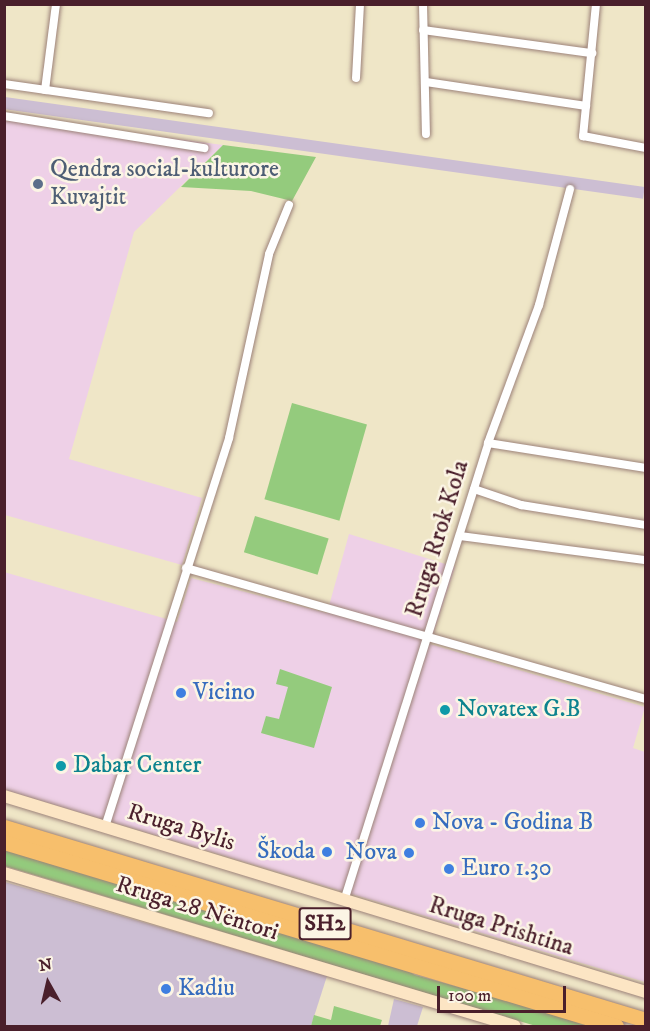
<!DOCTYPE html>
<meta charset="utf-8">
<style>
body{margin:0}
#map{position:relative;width:650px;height:1031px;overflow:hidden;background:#efe6c7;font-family:"IM FELL DW Pica",serif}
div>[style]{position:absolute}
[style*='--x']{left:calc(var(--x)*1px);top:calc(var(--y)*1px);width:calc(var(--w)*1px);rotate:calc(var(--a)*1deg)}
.built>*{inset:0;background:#eed0e7}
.industrial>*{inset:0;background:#ccbed3;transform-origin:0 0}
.green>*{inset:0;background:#94cb7d;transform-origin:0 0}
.roads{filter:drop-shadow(0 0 2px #9c8279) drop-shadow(0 0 2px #9c8279)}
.minor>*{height:8px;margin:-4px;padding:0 4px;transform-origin:4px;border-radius:4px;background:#fff}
.secondary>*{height:12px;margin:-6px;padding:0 6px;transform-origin:6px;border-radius:6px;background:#fce5c4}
.motorway>*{height:15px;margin:-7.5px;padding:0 7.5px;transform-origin:7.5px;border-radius:7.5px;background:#f7bf6c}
.dots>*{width:16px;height:16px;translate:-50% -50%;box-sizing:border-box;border:3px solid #fcf5e5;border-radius:50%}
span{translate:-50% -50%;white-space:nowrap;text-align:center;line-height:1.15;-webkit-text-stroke:5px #fcf5e5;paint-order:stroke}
.shield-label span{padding:2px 4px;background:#fcf5e5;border:2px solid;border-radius:4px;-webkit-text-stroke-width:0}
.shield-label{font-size:22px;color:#4a1f2b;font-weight:700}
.service-label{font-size:24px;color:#4e5e75}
.left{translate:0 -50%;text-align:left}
.street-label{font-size:24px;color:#4a1f2b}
.shop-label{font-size:24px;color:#366cbe}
.right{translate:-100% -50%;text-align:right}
.culture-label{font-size:24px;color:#0d838f}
.frame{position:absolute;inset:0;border:6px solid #4a1f2b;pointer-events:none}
.north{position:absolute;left:18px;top:953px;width:60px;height:60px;-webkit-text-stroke:4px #fcf5e5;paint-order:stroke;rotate:352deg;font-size:16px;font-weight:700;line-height:24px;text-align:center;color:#4a1f2b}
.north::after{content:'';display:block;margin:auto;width:21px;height:27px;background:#4a1f2b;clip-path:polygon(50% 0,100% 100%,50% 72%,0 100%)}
.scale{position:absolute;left:437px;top:986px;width:129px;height:27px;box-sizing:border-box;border:3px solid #4a1f2b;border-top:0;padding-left:8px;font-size:18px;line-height:21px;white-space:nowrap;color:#4a1f2b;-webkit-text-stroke:4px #fcf5e5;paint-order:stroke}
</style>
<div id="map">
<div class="built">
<div style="clip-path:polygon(4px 116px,223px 145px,134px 232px,69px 459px,202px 498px,182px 565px,5px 515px)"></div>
<div style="clip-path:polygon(349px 534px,455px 567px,430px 644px,645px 707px,633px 748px,645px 752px,645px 982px,5px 790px,4px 572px,177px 622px,191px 578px,327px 613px)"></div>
</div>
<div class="industrial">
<div style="left:5px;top:97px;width:646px;height:12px;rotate:8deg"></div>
<div style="clip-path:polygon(5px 882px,327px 976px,311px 1026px,5px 1026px)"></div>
<div style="clip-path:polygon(394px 999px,423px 1007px,417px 1026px,388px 1026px)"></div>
</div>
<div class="green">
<div style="clip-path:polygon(223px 145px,316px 157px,292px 201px,251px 191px,181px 187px)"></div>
<div style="left:292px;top:403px;width:78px;height:100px;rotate:16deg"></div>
<div style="left:255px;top:516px;width:77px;height:38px;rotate:17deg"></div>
<div style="clip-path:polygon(280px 669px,332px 687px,314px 748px,261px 733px,266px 716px,279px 719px,288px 687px,276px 684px)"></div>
<div style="clip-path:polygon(4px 848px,403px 968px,415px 975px,600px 1026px,536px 1026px,342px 968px,5px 866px)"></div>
<div style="clip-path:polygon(334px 1006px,382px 1020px,380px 1026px,311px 1026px,314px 1015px,331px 1020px)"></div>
</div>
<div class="roads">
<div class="minor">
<div style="--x:423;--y:4;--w:130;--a:88.7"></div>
<div style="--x:596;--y:4;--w:133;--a:95.6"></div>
<div style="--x:583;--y:136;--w:64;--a:10.8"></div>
<div style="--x:423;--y:30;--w:171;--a:7.8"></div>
<div style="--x:356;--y:78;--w:74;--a:-86.9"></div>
<div style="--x:426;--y:82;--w:162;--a:8.5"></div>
<div style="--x:4;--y:84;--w:207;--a:8.1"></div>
<div style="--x:45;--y:90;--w:87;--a:-82.7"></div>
<div style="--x:4;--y:116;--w:203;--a:9.1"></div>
<div style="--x:488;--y:443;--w:160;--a:9"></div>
<div style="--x:474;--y:489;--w:50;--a:18.8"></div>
<div style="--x:521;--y:505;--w:127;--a:9.1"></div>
<div style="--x:460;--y:536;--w:188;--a:7.4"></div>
<div style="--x:186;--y:568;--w:478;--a:15.9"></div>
<div style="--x:105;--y:827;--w:408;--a:-72.3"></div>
<div style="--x:229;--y:438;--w:188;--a:-77.7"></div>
<div style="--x:269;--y:254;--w:53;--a:-67.8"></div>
<div style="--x:344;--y:901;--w:480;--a:-72.5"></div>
<div style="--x:488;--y:443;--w:147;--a:-69.7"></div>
<div style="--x:539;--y:305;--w:120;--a:-75"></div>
</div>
<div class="secondary">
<div style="--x:4;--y:796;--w:671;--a:16.98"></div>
<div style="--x:4;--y:873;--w:533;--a:16.67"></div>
</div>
<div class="motorway">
<div style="--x:4;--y:827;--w:670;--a:16.73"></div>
<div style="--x:4;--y:842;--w:639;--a:16.73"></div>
</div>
</div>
<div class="dots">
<div style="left:38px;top:184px;background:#5c6f8a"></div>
<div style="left:181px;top:693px;background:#3f7fe0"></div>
<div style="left:445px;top:710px;background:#0f9aa8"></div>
<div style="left:61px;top:766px;background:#0f9aa8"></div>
<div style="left:420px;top:823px;background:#3f7fe0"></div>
<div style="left:327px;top:852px;background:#3f7fe0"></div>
<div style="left:409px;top:853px;background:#3f7fe0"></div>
<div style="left:449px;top:869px;background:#3f7fe0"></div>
<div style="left:166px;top:989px;background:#3f7fe0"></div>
</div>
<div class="shield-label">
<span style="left:325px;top:924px">SH2</span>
</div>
<div class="service-label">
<span class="left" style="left:50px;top:184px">Qendra social-kulturore<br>Kuvajtit</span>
</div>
<div class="street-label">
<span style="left:438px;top:539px;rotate:-73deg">Rruga Rrok Kola</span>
<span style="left:181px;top:828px;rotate:17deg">Rruga Bylis</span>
<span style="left:197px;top:909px;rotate:17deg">Rruga 28 Nëntori</span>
<span style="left:501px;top:927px;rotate:17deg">Rruga Prishtina</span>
</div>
<div class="shop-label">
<span class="left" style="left:193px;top:693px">Vicino</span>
<span class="left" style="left:432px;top:823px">Nova - Godina B</span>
<span class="right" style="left:315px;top:852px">Škoda</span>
<span class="right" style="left:397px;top:853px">Nova</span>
<span class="left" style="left:461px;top:869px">Euro 1.30</span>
<span class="left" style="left:178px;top:989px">Kadiu</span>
</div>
<div class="culture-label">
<span class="left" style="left:457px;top:710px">Novatex G.B</span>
<span class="left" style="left:73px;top:766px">Dabar Center</span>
</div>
<div class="frame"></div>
<div class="north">N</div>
<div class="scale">100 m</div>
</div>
